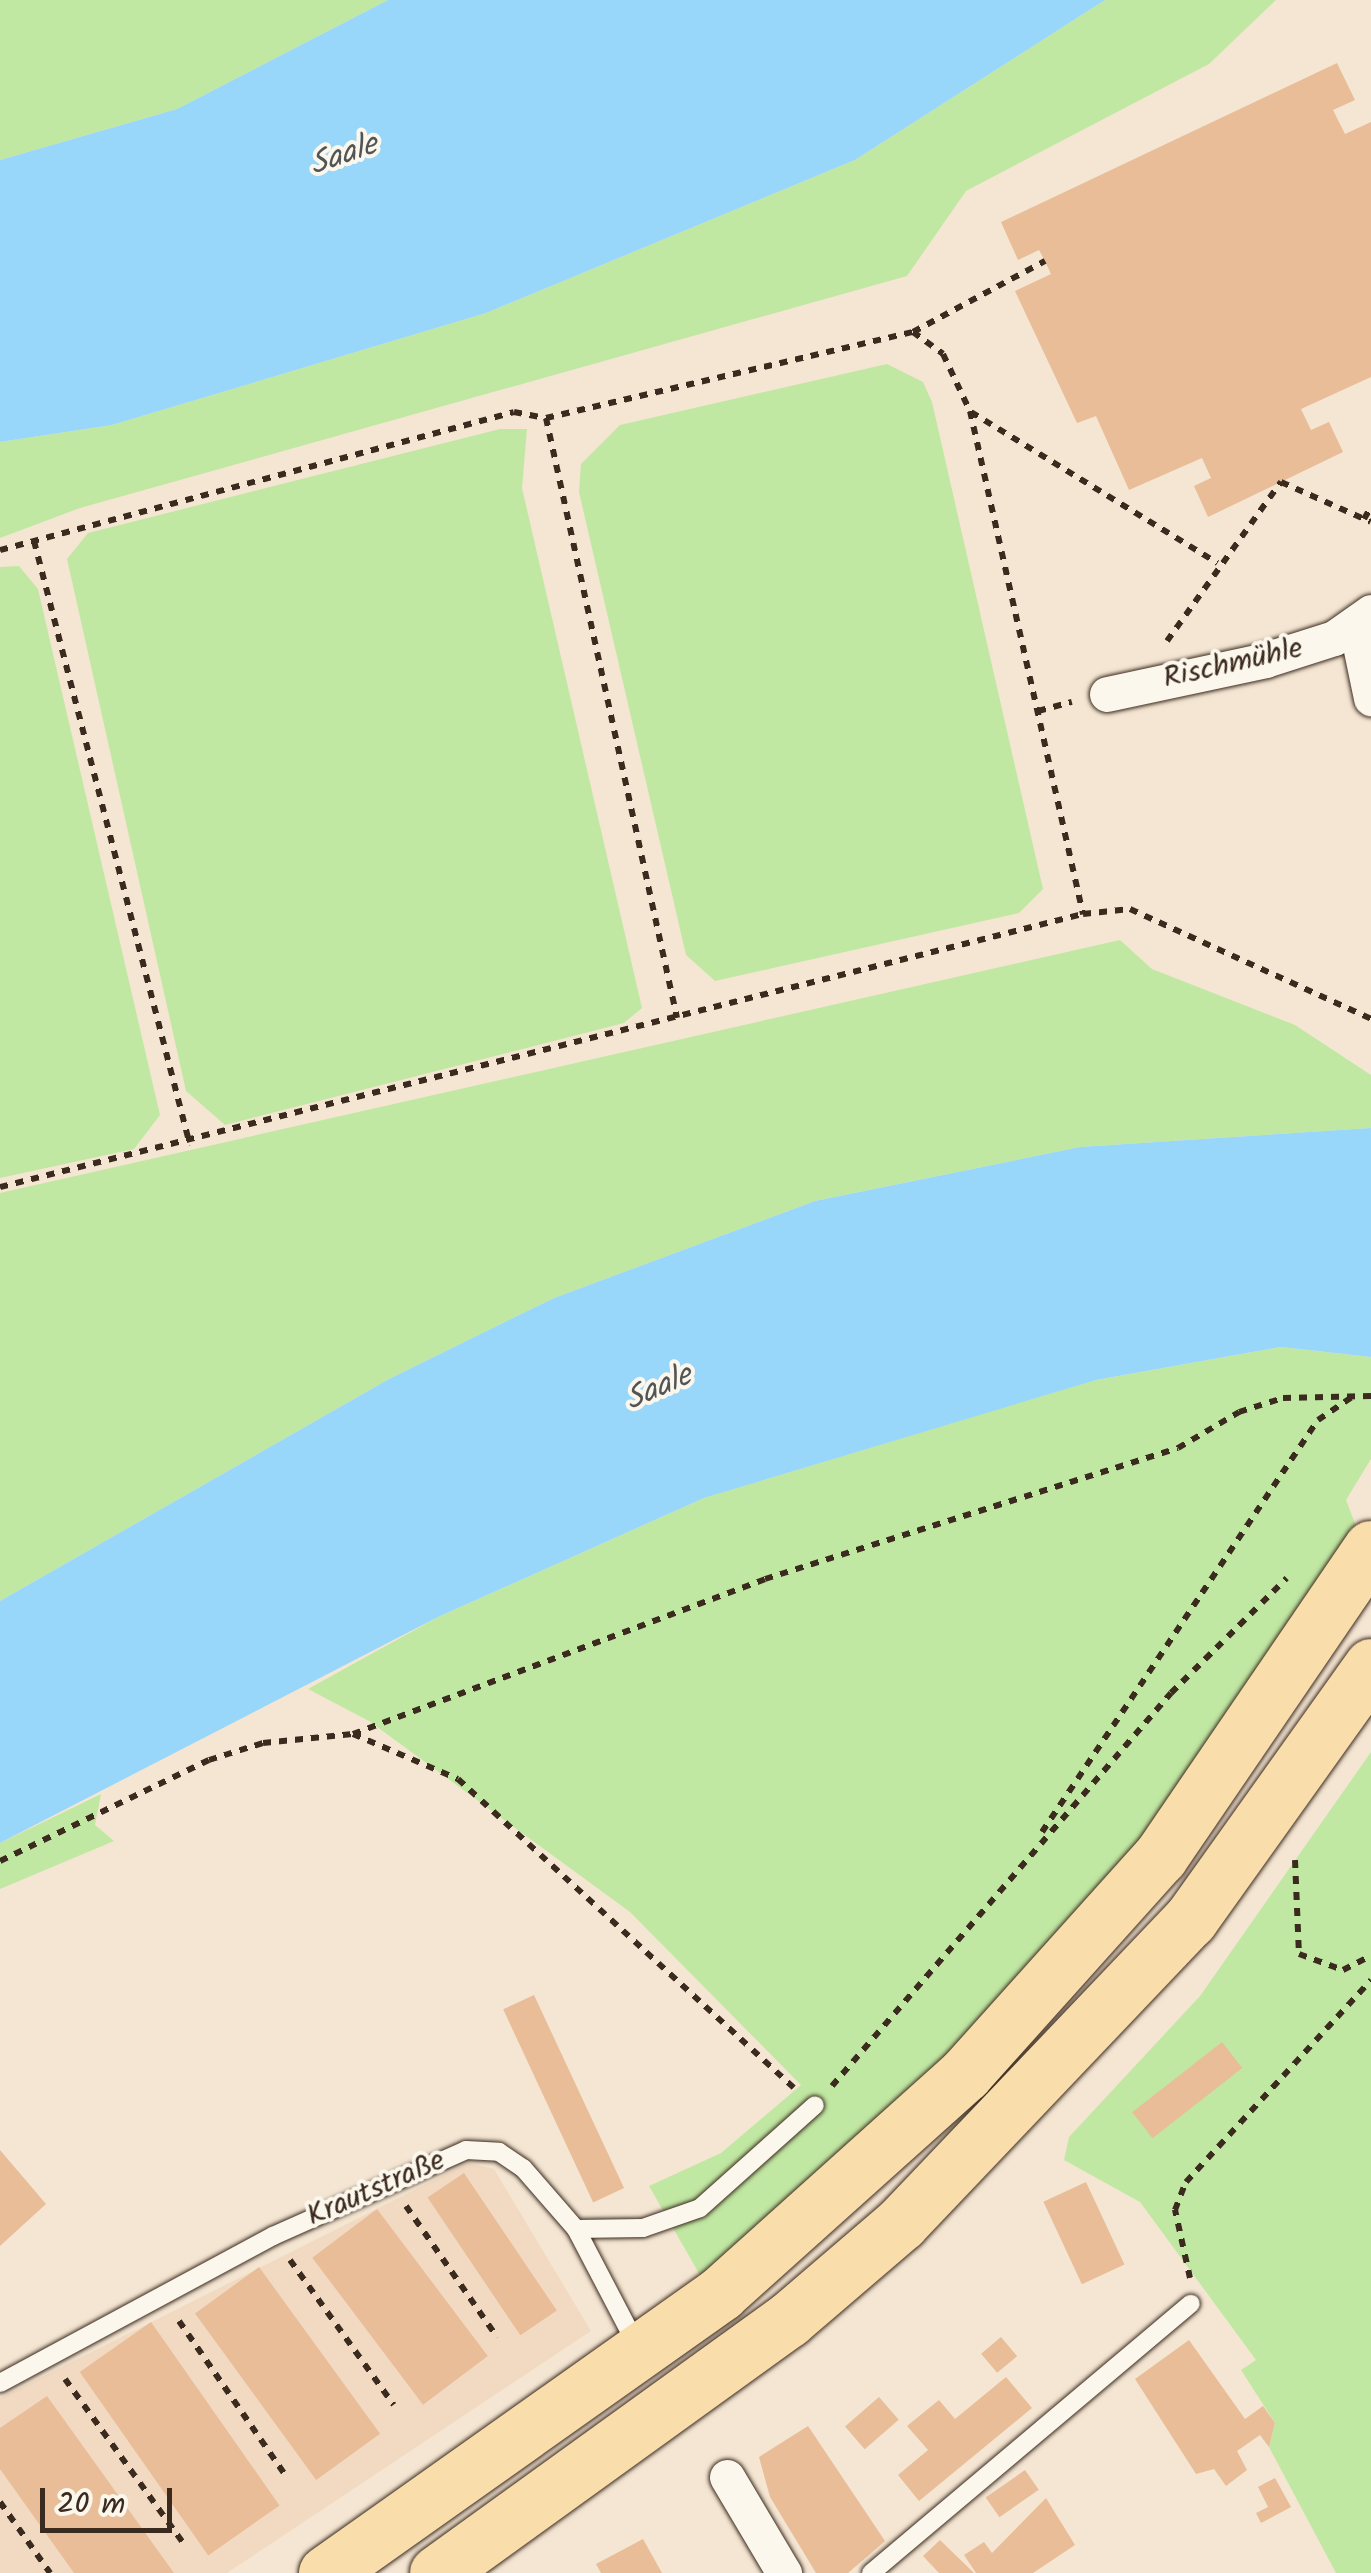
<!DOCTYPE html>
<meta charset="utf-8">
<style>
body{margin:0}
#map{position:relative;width:1371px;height:2573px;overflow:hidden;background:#f5e6d3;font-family:Kalam,sans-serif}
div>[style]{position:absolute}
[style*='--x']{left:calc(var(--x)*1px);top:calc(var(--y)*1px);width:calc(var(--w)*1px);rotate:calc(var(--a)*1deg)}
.built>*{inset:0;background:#f1dac1}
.green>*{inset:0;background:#c1e8a3}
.water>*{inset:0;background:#98d7fa}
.building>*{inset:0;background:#e8bd98;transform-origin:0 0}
.path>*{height:6px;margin-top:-3px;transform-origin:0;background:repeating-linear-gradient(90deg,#3b2a1e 0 8px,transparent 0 16px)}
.roads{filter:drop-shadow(0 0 2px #3b2a1e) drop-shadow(0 0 2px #3b2a1e)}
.lane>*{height:18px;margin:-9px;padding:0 9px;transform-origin:9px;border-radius:9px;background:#fbf7ec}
.street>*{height:35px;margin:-17.5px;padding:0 17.5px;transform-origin:17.5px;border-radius:17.5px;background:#fbf7ec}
.primary>*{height:55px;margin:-27.5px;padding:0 27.5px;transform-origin:27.5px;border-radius:27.5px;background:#f9deab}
span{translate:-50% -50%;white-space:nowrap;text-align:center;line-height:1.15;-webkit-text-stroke:8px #fbf7ec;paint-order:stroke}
.street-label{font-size:30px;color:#3b2a1e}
.water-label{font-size:32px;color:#525555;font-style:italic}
.scale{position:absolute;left:40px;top:2488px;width:132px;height:45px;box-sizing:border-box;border:5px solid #3b2a1e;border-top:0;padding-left:12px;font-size:30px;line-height:35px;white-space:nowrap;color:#3b2a1e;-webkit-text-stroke:8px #fbf7ec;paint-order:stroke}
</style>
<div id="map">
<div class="built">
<div style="clip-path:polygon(468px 2163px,494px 2169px,591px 2331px,227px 2573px,0 2573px,0 2398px)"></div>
</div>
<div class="green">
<div style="clip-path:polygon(0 0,388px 0,177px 109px,0 160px)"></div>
<div style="clip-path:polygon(1105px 0,1276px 0,1209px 64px,966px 191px,907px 276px,80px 508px,0 538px,0 442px,112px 425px,486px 313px,855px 160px)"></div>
<div style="clip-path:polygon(887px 364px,923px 382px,932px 402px,1043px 889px,1019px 913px,715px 981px,686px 955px,579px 492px,581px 464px,620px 425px)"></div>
<div style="clip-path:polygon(500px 429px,527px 429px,522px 488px,642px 1008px,624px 1023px,225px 1125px,186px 1091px,67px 559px,88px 533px)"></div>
<div style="clip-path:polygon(19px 566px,38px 589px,160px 1115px,134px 1149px,0 1178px,0 567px)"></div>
<div style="clip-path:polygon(1120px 940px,1152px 969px,1295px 1025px,1371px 1075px,1371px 1128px,1080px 1147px,815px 1201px,554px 1298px,389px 1379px,0 1601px,0 1193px)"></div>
<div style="clip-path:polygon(1281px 1347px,1371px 1357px,1371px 1459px,1346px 1500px,1356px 1526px,1178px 1797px,995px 2011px,701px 2277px,649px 2186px,721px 2153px,801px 2085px,630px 1912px,369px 1721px,308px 1689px,438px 1617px,704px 1498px,1091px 1381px)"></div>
<div style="clip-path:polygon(1371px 1752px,1371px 2573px,1336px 2573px,1269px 2447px,1275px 2423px,1241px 2370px,1256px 2360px,1140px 2202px,1064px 2160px,1069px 2137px,1200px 1996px)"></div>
<div style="clip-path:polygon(101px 1794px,95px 1825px,114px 1841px,0 1889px,0 1843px)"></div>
</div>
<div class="water">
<div style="clip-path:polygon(388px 0,1105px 0,855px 160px,486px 313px,112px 425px,0 442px,0 160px,177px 109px)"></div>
<div style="clip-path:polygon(1371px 1128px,1371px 1357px,1281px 1347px,1096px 1380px,704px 1498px,438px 1617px,0 1843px,0 1601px,389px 1379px,554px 1298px,815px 1201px,1080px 1147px)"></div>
</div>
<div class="building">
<div style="clip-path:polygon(1337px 63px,1355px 100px,1333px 110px,1345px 134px,1371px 122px,1371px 377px,1301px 409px,1311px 430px,1329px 422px,1343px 452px,1208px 517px,1194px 486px,1211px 478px,1202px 458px,1129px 490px,1096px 416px,1077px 423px,1015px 291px,1051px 274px,1045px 261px,1039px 250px,1018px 260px,1001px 222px)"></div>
<div style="left:534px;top:1995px;width:213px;height:34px;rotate:65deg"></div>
<div style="left:1222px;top:2042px;width:33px;height:114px;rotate:52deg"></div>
<div style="clip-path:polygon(0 2150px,46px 2204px,0 2246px)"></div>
<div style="left:464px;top:2173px;width:166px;height:44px;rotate:56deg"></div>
<div style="left:1086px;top:2182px;width:91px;height:47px;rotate:65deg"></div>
<div style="left:377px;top:2209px;width:184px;height:81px;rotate:53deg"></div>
<div style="left:259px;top:2267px;width:206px;height:79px;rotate:54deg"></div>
<div style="left:151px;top:2322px;width:224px;height:87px;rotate:55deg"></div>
<div style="left:1001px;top:2337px;width:25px;height:26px;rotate:50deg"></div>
<div style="clip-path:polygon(1189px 2340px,1245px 2419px,1263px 2406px,1275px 2423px,1269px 2447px,1260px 2435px,1237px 2451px,1247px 2470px,1226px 2486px,1214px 2469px,1196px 2474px,1135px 2379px)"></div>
<div style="clip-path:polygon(1006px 2377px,1032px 2408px,919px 2501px,898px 2475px,928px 2450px,907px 2426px,939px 2400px,955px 2419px)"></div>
<div style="clip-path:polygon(47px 2396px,174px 2573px,74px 2573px,0 2469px,0 2428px)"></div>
<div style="left:879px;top:2397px;width:30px;height:45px;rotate:49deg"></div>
<div style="clip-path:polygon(808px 2426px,885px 2541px,848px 2573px,816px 2573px,770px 2497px,759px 2457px)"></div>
<div style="left:1025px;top:2470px;width:24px;height:48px;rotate:55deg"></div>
<div style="clip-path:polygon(1275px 2478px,1291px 2507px,1261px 2523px,1256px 2513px,1268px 2507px,1258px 2487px)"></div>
<div style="clip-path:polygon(1046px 2498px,1075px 2545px,1033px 2573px,976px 2573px,964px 2555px,984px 2542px,992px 2553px)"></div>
<div style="clip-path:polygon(643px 2539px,662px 2573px,601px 2573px,596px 2564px)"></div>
<div style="clip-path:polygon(940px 2540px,974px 2573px,939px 2573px,923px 2556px)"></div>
</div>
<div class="path">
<div style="--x:913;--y:332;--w:150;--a:-28.3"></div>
<div style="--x:971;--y:412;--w:289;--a:31.5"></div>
<div style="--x:546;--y:418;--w:614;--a:77.68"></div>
<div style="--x:1364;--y:519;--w:14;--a:-60"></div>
<div style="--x:34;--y:541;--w:624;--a:75.52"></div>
<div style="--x:0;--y:550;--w:532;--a:-15.03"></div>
<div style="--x:514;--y:412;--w:33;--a:11"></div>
<div style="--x:546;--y:418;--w:377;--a:-13.2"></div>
<div style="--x:913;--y:332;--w:37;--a:36"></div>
<div style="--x:943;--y:354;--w:63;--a:64.7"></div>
<div style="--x:970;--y:411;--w:516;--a:77.34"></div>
<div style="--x:1167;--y:641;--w:196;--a:-54.4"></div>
<div style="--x:1281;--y:482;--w:98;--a:24"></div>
<div style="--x:1038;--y:711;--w:35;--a:-15"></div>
<div style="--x:0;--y:1187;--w:1117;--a:-14.15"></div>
<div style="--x:1083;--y:914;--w:47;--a:-6.1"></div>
<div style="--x:1130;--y:909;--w:265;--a:24.5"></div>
<div style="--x:353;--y:1734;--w:114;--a:23.2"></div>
<div style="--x:458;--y:1779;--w:456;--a:42.6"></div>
<div style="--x:1042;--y:1832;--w:496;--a:-56.2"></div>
<div style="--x:1318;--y:1420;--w:41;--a:-34.1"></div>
<div style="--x:1295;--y:1860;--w:94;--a:87.6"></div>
<div style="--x:1299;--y:1954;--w:47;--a:20"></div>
<div style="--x:1343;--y:1970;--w:31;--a:-27"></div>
<div style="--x:0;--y:1861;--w:232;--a:-25.8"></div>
<div style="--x:209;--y:1760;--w:57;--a:-17.5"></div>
<div style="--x:263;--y:1743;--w:90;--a:-5.7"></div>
<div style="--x:353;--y:1734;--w:440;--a:-20.6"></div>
<div style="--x:765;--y:1579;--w:433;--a:-17.6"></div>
<div style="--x:1178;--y:1448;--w:71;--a:-30.5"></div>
<div style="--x:1239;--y:1412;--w:46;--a:-17.7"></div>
<div style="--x:1283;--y:1398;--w:88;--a:-1.3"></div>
<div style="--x:832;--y:2086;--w:519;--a:-49.22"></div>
<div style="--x:1171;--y:1693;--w:163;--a:-44.8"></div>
<div style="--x:406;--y:2206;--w:160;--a:55.2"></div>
<div style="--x:290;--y:2260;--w:178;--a:54.4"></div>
<div style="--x:1190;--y:2278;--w:70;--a:-102.4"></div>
<div style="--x:1175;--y:2210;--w:30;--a:-69"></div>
<div style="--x:1186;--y:2182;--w:274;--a:-47.5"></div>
<div style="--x:179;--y:2321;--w:188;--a:55.4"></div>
<div style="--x:65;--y:2379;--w:203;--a:54.2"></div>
<div style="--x:0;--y:2502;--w:87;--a:54.8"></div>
</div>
<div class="roads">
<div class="lane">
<div style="--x:576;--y:2229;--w:67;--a:-0.9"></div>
<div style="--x:643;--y:2228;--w:60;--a:-19.3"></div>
<div style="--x:700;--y:2208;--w:154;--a:-41.8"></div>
<div style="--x:0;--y:2383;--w:310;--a:-28.3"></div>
<div style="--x:273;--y:2236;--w:211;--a:-24"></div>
<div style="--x:466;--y:2150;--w:33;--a:3"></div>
<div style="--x:499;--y:2152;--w:29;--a:34"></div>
<div style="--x:523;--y:2168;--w:81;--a:49"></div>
<div style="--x:576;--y:2229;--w:130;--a:62.4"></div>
<div style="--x:871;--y:2573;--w:418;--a:-40.1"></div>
</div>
<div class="street">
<div style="--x:1356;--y:626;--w:74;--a:78.2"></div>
<div style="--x:1107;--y:694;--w:162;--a:-12.1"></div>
<div style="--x:1265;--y:660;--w:72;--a:-17.7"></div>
<div style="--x:1334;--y:638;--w:45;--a:-35.1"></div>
<div style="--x:727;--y:2477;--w:112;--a:59.3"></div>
</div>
<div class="primary">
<div style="--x:326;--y:2573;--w:484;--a:-35.3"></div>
<div style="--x:721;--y:2293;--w:328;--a:-41.9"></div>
<div style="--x:965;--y:2074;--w:292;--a:-48.1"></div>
<div style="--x:1160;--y:1857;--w:374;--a:-55.7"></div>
<div style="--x:437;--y:2573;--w:433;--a:-35.8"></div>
<div style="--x:788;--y:2320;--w:149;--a:-40.6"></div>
<div style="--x:901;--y:2223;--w:419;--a:-46.4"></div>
<div style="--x:1190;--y:1920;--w:312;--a:-54.5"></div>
</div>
</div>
<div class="street-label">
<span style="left:1233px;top:664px;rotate:-13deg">Rischmühle</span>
<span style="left:376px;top:2189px;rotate:-24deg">Krautstraße</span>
</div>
<div class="water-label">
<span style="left:344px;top:156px;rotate:-19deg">Saale</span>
<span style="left:659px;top:1389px;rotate:-24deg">Saale</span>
</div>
<div class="scale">20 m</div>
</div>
